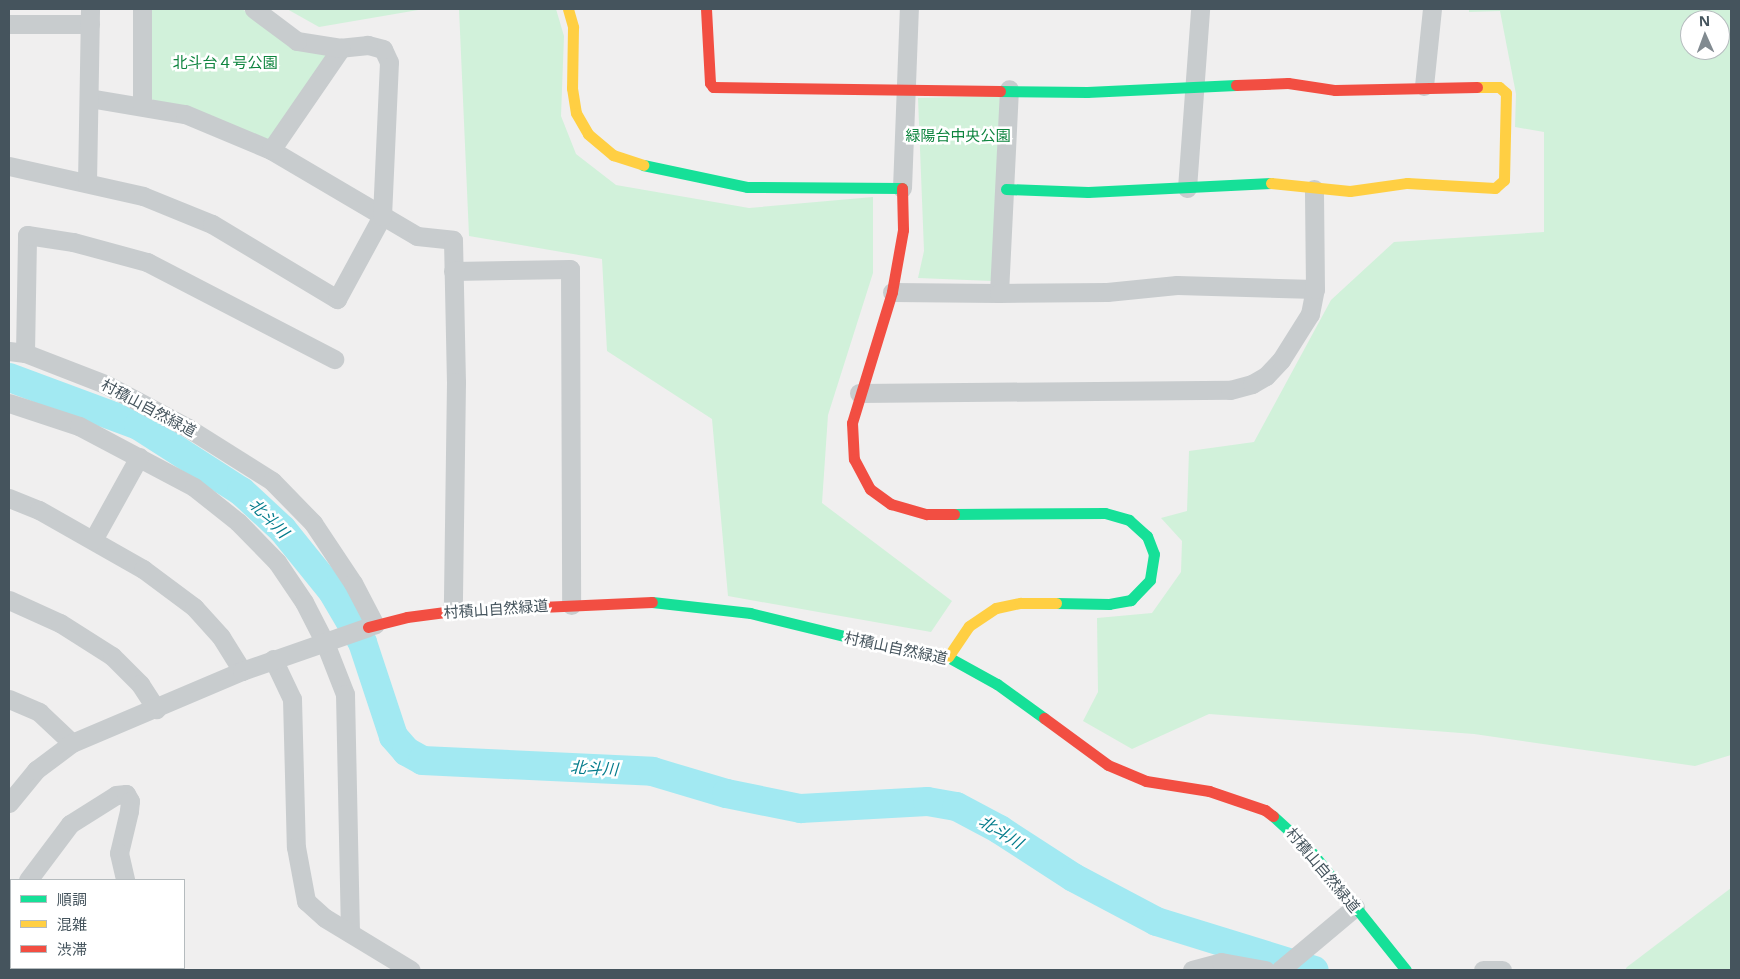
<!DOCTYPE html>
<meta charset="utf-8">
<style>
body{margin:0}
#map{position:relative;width:1740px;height:979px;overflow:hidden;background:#f0efef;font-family:"Noto Sans","Noto Sans JP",sans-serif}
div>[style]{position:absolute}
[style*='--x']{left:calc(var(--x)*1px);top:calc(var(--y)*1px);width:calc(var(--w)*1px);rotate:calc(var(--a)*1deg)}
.green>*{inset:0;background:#d1f1da}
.river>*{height:29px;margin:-14.5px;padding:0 14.5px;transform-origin:14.5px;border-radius:14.5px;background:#a2e9f2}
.street>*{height:19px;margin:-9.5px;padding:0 9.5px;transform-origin:9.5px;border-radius:9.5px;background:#c8ccce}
.fast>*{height:11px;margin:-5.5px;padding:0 5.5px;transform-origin:5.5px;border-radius:5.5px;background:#16e098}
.slow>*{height:11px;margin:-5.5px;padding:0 5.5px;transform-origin:5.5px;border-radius:5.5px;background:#ffcf43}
.jam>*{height:11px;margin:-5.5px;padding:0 5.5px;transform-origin:5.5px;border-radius:5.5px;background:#f24e42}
span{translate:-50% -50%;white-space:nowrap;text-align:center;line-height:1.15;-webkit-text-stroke:5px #fff;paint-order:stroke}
.park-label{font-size:15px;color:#0f853f}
.street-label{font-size:15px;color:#45545d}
.water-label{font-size:16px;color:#047c8c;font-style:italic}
.frame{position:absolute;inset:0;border:10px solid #45545d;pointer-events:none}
.legend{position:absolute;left:10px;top:879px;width:175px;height:90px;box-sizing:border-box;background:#fff;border:1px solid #b5bbbe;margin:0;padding:6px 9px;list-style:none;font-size:15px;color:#45545d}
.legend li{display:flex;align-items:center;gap:10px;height:25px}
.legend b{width:25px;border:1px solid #b5bbbe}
.north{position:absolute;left:1680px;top:10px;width:50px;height:50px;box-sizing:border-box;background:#fff;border:1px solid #b5bbbe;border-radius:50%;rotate:358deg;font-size:14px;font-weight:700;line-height:20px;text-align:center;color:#45545d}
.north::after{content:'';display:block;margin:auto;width:18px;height:22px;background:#818a90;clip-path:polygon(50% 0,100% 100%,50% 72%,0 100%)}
</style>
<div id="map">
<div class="green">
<div style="clip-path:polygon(149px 9px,242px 9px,292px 46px,331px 52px,269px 142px,151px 99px)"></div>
<div style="clip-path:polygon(287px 9px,424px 9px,319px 27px)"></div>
<div style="clip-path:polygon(459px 9px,556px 9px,564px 36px,561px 116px,576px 154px,616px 185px,749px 208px,873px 197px,873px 273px,828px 415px,822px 503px,952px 601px,931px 632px,728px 596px,712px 419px,607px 351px,602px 259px,469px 236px)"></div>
<div style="clip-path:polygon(evenodd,1469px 9px,1731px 9px,1731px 755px,1695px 766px,1474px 734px,1209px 714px,1132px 749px,1083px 721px,1098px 692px,1097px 618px,1152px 613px,1181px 572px,1182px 541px,1161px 518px,1187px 511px,1189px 451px,1254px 442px,1331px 300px,1394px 242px,1544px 232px,1544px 132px,1515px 127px,1516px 94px,1500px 11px,1469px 12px,1469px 9px,1690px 20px,1720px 20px,1720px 50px,1690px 50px,1690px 20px)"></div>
<div style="clip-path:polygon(1000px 96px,992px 281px,918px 278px,924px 251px,918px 98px)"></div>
<div style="clip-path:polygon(1731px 888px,1731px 970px,1625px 970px,1627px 967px)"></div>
</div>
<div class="river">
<div style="--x:9;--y:377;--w:138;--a:20.4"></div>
<div style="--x:138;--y:425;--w:122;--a:32.7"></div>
<div style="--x:241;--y:491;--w:56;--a:42.8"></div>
<div style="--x:282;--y:529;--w:80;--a:51.1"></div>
<div style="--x:332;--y:591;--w:59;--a:59.5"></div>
<div style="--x:362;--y:642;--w:99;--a:71.7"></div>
<div style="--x:393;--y:736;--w:20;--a:49"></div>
<div style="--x:406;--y:751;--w:18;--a:29"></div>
<div style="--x:422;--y:760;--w:230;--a:2.7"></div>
<div style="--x:652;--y:771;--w:77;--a:16.6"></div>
<div style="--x:726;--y:793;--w:76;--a:11.5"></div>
<div style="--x:800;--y:808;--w:127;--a:-3.2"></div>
<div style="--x:927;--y:801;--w:29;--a:10"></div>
<div style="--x:956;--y:806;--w:49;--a:28.1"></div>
<div style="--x:999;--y:829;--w:88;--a:33"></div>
<div style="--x:1073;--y:877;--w:94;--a:27.9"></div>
<div style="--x:1156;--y:921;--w:165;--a:17.2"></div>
</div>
<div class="street">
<div style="--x:9;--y:24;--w:81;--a:0"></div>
<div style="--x:1424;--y:86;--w:77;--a:-84.1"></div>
<div style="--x:89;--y:98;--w:97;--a:9.5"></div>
<div style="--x:185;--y:114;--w:93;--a:22.7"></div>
<div style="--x:271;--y:150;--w:169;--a:30.5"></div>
<div style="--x:417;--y:236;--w:36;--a:6"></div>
<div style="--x:453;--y:240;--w:142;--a:88.8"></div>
<div style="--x:456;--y:382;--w:229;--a:90.8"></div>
<div style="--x:142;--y:105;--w:96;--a:-90"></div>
<div style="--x:271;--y:150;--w:124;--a:-55.5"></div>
<div style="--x:9;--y:166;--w:137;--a:12.6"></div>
<div style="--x:143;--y:196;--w:74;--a:22.1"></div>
<div style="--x:212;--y:224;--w:146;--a:31"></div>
<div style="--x:337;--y:299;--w:94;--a:-61.5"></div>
<div style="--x:382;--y:216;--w:154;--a:-87.4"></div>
<div style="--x:389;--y:62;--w:14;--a:-115"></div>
<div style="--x:383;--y:49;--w:16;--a:-165"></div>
<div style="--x:368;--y:45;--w:27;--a:174"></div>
<div style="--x:341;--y:48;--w:45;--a:-171"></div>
<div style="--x:297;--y:41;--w:54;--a:-143.3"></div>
<div style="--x:87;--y:183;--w:174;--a:-89"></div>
<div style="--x:902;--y:188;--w:179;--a:-87.8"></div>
<div style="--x:1187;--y:188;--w:179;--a:-85.8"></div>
<div style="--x:453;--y:271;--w:117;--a:-1"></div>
<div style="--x:570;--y:269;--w:336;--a:89.8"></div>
<div style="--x:892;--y:292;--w:107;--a:0.5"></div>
<div style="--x:999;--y:293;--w:204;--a:-87.2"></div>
<div style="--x:999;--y:293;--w:108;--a:-0.5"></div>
<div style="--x:1107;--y:292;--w:70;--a:-5.7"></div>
<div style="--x:1177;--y:285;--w:138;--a:1.7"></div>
<div style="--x:9;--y:351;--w:16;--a:7"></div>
<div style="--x:25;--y:353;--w:86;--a:21.2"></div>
<div style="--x:105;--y:384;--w:94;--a:27.9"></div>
<div style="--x:188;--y:428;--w:99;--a:32.2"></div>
<div style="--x:272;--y:481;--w:59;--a:45.7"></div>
<div style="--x:313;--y:523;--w:72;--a:56.3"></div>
<div style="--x:353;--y:583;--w:47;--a:62.4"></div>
<div style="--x:25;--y:353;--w:118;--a:-89"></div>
<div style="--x:27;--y:235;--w:47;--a:8.7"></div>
<div style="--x:73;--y:242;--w:77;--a:15.1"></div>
<div style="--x:147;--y:262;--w:211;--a:27.4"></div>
<div style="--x:859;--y:393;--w:371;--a:-0.5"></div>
<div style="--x:1230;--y:390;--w:23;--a:-15"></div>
<div style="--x:1252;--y:384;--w:16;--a:-30"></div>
<div style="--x:1266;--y:376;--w:22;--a:-47"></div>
<div style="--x:1281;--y:360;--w:54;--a:-57.8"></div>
<div style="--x:1310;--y:314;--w:25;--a:-79"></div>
<div style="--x:1315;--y:289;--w:100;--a:-90.6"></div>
<div style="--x:9;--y:403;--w:74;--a:18.2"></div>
<div style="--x:79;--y:426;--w:130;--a:27.9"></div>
<div style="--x:194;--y:487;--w:56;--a:38.5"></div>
<div style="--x:238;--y:522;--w:56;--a:45.7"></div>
<div style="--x:277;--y:562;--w:48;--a:56"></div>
<div style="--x:304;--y:602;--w:46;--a:62.9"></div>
<div style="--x:325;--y:643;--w:55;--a:68.6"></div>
<div style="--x:345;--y:694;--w:239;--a:88.8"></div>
<div style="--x:9;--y:498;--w:32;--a:22"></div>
<div style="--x:39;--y:510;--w:120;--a:29.6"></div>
<div style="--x:143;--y:569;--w:64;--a:36.7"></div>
<div style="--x:194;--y:607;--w:40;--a:48"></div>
<div style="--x:221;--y:637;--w:40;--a:58"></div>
<div style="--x:93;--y:540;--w:95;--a:-61"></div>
<div style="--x:9;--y:600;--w:56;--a:24.3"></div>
<div style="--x:60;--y:623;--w:62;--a:32.4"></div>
<div style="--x:112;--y:656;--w:40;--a:45"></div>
<div style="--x:140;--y:684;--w:30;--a:57"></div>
<div style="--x:273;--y:659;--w:44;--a:64.6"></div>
<div style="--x:292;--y:699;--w:148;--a:88.5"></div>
<div style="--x:296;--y:847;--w:55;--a:79.5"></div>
<div style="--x:306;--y:901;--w:25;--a:42"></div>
<div style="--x:325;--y:918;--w:100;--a:31.2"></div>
<div style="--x:9;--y:699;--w:33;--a:23"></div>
<div style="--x:39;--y:712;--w:45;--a:43.2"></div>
<div style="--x:9;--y:803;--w:43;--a:-50.7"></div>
<div style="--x:36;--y:770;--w:45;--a:-36.9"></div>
<div style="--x:72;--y:743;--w:185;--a:-23"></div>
<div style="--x:242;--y:671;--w:133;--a:-19.2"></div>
<div style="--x:28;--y:880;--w:70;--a:-53.1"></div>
<div style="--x:70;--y:824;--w:54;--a:-32.2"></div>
<div style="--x:116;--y:795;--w:10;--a:-6"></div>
<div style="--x:126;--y:794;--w:8;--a:60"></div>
<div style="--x:130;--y:801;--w:10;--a:96"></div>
<div style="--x:129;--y:811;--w:43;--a:103.4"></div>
<div style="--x:119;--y:853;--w:28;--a:77"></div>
<div style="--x:9;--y:907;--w:4;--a:-63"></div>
<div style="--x:139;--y:970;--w:2;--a:-63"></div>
<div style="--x:1192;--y:970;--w:30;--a:-15"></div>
<div style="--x:1221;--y:962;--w:45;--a:10.3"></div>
<div style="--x:1280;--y:970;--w:98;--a:-40"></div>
<div style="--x:1483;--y:970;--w:19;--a:0"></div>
</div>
<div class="fast">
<div style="--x:1000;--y:91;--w:87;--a:0.7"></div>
<div style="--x:1087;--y:92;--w:149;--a:-2.7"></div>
<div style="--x:643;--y:165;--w:106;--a:11.9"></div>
<div style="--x:747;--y:187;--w:155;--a:0.4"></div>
<div style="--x:1006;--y:189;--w:82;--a:2.1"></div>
<div style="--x:1088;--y:192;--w:183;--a:-2.8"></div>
<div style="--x:954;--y:514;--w:151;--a:-0.4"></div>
<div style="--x:1105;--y:513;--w:25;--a:16"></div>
<div style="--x:1129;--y:520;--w:24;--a:42"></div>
<div style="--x:1147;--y:536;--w:19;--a:69"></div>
<div style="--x:1154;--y:554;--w:26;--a:99"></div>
<div style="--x:1150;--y:580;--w:28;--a:134"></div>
<div style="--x:1131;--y:600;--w:22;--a:170"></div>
<div style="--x:1109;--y:604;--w:53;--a:-178.9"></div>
<div style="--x:652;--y:602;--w:99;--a:6.4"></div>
<div style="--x:750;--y:613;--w:165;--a:13.7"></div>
<div style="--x:910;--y:652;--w:38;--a:7"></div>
<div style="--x:948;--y:657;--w:56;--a:28.9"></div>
<div style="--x:997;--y:684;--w:58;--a:35.9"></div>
<div style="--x:1273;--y:816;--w:49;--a:42.5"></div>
<div style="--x:1309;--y:849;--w:155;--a:51.3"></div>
</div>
<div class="slow">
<div style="--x:568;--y:9;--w:19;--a:74"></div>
<div style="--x:573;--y:27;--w:61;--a:90.9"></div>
<div style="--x:572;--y:88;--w:25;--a:81"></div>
<div style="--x:576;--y:113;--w:24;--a:60"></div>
<div style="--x:588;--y:134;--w:33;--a:40"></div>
<div style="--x:613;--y:155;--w:32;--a:18"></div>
<div style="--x:1271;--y:183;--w:79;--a:5.8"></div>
<div style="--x:1350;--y:191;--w:58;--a:-8"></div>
<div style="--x:1407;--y:183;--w:88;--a:3.3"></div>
<div style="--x:1495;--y:188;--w:12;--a:-42"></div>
<div style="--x:1504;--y:180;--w:87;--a:-88.7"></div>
<div style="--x:1506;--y:93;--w:9;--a:-139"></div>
<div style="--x:1499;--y:87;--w:22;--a:180"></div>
<div style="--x:948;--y:657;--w:37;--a:-56"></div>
<div style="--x:969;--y:626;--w:32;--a:-34"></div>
<div style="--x:996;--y:608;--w:25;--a:-12"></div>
<div style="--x:1020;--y:603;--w:36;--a:0"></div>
</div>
<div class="jam">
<div style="--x:706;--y:9;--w:74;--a:86.9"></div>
<div style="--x:710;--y:83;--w:5;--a:53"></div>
<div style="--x:713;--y:87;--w:287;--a:0.8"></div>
<div style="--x:1236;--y:85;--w:52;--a:-2.2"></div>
<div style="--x:1288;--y:83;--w:48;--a:8.5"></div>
<div style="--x:1335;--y:90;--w:142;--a:-1.2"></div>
<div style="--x:902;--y:188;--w:42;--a:88.6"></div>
<div style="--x:903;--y:230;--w:63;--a:100.1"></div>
<div style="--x:892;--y:292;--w:137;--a:107"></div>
<div style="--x:852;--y:423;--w:36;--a:87"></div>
<div style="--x:854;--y:459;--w:34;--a:62"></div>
<div style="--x:870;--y:489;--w:26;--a:36"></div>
<div style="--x:891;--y:504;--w:37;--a:16"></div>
<div style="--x:927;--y:514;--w:27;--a:0"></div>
<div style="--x:368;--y:627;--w:40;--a:-14.4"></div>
<div style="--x:407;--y:617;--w:46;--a:-7.4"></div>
<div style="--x:453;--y:611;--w:199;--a:-2.6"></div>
<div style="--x:1044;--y:718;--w:79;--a:36.3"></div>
<div style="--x:1108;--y:765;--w:41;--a:22.8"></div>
<div style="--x:1146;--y:781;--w:64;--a:9"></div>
<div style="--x:1209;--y:791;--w:59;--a:18.7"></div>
<div style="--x:1265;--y:810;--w:10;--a:37"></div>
</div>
<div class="park-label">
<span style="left:225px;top:63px">北斗台４号公園</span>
<span style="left:958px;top:136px">緑陽台中央公園</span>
</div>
<div class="street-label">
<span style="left:149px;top:408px;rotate:28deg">村積山自然緑道</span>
<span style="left:496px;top:609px;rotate:-4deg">村積山自然緑道</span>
<span style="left:896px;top:648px;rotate:12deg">村積山自然緑道</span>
<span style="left:1323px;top:870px;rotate:50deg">村積山自然緑道</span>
</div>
<div class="water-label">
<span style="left:269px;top:518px;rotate:45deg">北斗川</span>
<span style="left:594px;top:768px;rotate:3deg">北斗川</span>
<span style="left:1001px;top:832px;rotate:31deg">北斗川</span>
</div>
<div class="frame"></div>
<ul class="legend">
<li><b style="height:6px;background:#16e098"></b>順調</li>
<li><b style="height:6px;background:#ffcf43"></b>混雑</li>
<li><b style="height:6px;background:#f24e42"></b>渋滞</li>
</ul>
<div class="north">N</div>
</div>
